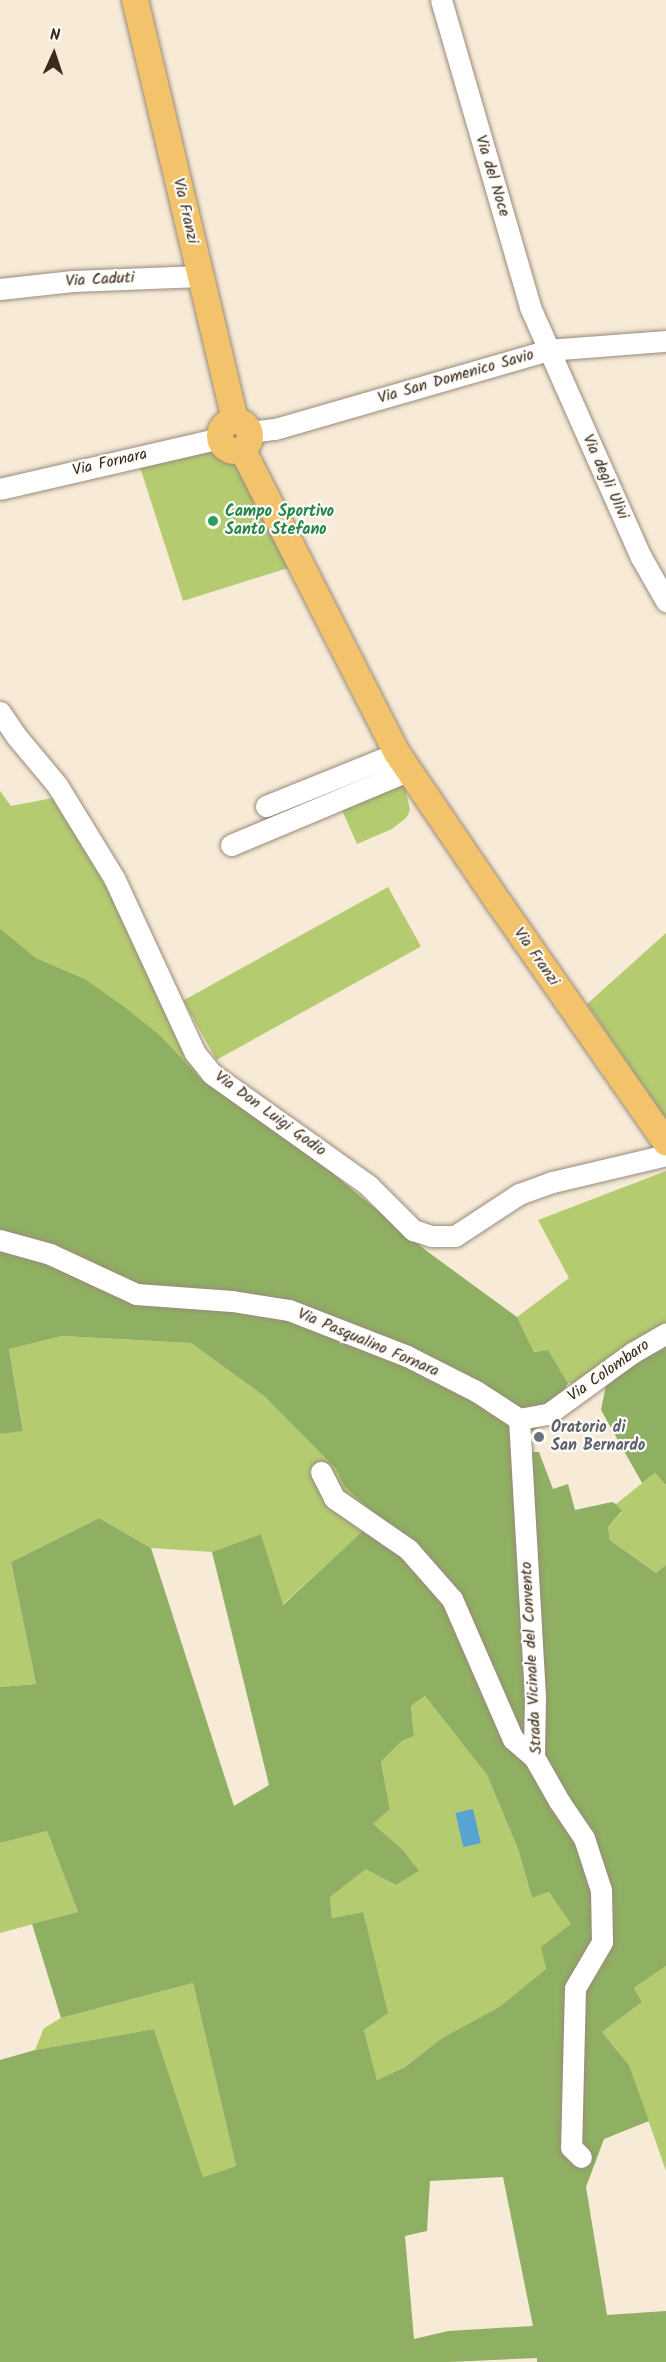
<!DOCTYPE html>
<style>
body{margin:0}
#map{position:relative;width:666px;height:2362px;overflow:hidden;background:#f7ebd8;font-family:Kalam,sans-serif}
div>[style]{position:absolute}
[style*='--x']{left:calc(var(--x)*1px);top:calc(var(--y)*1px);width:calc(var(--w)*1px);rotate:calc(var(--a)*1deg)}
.green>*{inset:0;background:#b4cb70;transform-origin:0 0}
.forest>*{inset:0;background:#8faf62}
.water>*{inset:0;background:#57a4d0;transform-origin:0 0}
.roads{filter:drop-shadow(0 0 2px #998a7b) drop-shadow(0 0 2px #998a7b)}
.minor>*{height:21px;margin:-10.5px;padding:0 10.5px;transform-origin:10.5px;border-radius:10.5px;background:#fff}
.major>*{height:26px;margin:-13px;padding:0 13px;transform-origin:13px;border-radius:13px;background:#f2c36a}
.major>.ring{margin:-13px;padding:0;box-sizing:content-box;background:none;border:26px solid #f2c36a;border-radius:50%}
.dots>*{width:16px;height:16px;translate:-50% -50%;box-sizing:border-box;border:3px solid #fdfcf7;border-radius:50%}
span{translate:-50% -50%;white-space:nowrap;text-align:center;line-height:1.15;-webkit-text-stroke:4.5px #fdfcf7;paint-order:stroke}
.street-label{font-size:16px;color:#3b2a1e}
.leisure-label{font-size:16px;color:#27864d;font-weight:700}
.left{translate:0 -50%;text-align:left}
.worship-label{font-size:16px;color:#5b616d;font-weight:700}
.north{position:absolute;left:24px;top:24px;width:60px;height:60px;-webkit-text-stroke:4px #fdfcf7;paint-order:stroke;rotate:3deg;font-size:16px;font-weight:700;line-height:24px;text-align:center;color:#3b2a1e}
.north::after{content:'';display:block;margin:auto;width:21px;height:27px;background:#3b2a1e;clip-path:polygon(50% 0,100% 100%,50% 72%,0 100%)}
</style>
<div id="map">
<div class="green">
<div style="clip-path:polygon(209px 450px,235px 460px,291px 567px,183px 601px,138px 461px)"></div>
<div style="clip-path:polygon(403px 777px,410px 810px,407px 817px,392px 829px,357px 844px,341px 808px)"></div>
<div style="clip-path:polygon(0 791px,11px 806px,58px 797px,111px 885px,200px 1078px,162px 1037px,85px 979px,36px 958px,0 930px)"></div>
<div style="left:388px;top:887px;width:68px;height:234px;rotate:61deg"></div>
<div style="clip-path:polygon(666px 933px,666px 1119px,587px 1004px)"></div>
<div style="clip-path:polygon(666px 1171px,666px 1332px,592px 1384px,568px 1383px,548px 1350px,534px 1352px,517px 1317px,569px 1278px,538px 1220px)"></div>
<div style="clip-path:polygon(62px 1336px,191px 1343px,264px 1396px,336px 1469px,344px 1486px,379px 1517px,282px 1605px,261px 1534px,212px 1552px,151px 1548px,99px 1518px,11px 1562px,36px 1684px,0 1687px,0 1434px,23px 1430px,9px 1349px)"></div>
<div style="clip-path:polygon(655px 1473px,666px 1485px,666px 1565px,656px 1573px,610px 1540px,608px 1527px,622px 1512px,616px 1504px)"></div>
<div style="clip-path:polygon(425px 1696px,487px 1775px,518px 1849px,532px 1898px,549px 1892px,572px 1924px,542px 1947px,546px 1969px,498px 2009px,442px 2038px,405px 2067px,377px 2080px,364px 2030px,363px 1912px,332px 1918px,330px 1897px,366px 1868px,394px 1885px,402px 1849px,372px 1824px,390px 1809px,381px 1762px,402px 1741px,414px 1736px,411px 1706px)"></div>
<div style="clip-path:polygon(47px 1831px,78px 1912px,0 1933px,0 1843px)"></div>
<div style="clip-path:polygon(666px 1966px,666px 2171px,629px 2065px,602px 2032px,642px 2002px,634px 1988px)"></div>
<div style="clip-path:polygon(193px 1983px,236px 2166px,203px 2177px,154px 2029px,35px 2050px,44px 2028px,61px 2018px)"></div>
</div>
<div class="forest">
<div style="clip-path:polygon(evenodd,0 929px,36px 958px,85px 979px,127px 1009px,162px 1037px,200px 1078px,324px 1166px,428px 1252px,517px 1317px,534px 1352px,548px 1350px,568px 1383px,548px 1421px,522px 1438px,531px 1452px,539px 1452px,553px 1489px,568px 1484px,575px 1510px,612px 1502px,616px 1504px,622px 1511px,608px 1527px,610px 1540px,656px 1573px,666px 1565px,666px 1966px,634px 1988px,642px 2002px,602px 2032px,629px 2065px,649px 2121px,604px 2139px,586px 2187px,607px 2315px,666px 2311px,666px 2362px,537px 2362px,537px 2358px,448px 2362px,0 2362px,0 2060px,35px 2050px,154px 2029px,203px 2177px,236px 2166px,193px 1983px,61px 2018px,32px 1924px,78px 1912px,47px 1831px,0 1843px,0 1687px,36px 1684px,11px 1562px,99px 1518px,151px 1548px,234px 1806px,269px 1785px,212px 1552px,261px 1534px,283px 1605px,378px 1517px,344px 1486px,336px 1469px,264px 1396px,191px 1343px,62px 1336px,9px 1349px,23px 1431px,0 1434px,0 929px,425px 1696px,487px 1775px,518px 1849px,532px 1898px,549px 1892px,571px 1924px,541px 1947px,546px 1969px,498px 2008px,442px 2038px,405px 2067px,377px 2080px,364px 2030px,388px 2013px,363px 1912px,332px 1918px,330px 1897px,366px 1869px,395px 1885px,419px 1871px,402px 1849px,373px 1824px,390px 1809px,381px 1762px,402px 1741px,414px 1736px,411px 1706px,425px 1696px,0 929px,503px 2177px,533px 2326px,448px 2331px,414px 2339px,405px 2236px,427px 2231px,430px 2181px,503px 2177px)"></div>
<div style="clip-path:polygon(666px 1342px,666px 1485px,655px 1473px,642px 1483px,601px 1410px,606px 1385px)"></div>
</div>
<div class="water">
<div style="left:473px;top:1809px;width:35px;height:18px;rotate:77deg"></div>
</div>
<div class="roads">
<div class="minor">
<div style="--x:441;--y:0;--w:320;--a:73.8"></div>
<div style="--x:530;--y:307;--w:274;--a:66.1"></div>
<div style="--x:641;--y:557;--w:51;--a:60.4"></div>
<div style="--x:0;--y:289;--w:73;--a:-6.3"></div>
<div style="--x:73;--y:281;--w:128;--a:-2.2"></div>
<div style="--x:249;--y:432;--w:26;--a:-7"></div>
<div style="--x:275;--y:429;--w:284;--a:-16.1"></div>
<div style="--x:548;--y:350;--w:118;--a:-4.4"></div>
<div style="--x:0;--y:489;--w:227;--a:-13"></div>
<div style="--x:0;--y:712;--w:30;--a:56"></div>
<div style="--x:17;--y:737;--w:62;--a:50.2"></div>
<div style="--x:57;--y:785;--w:109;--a:58.5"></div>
<div style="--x:114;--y:878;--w:193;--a:65.2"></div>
<div style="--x:195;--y:1053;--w:27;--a:51"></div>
<div style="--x:212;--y:1074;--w:191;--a:35.4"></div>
<div style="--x:368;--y:1185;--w:64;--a:45"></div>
<div style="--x:413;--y:1230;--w:19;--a:18"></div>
<div style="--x:431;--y:1236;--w:24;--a:0"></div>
<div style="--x:455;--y:1236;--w:77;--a:-33.3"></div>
<div style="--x:519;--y:1194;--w:35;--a:-20"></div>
<div style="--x:552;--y:1182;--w:117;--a:-13.3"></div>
<div style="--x:266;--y:806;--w:141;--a:-22"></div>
<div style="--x:231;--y:845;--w:193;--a:-22.8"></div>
<div style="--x:0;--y:1240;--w:52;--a:15.6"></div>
<div style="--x:50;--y:1254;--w:95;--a:24.9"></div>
<div style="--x:136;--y:1294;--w:96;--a:4.2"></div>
<div style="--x:232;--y:1301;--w:58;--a:9"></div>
<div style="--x:289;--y:1310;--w:127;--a:21.3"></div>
<div style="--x:407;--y:1356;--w:77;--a:26.9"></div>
<div style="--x:476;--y:1391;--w:51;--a:33.1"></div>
<div style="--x:519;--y:1419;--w:278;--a:86.7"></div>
<div style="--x:535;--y:1697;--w:60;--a:91"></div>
<div style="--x:534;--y:1757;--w:51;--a:60.4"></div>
<div style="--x:559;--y:1801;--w:45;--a:56"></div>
<div style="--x:584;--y:1838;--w:55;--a:71.9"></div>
<div style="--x:601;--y:1890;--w:52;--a:88.9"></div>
<div style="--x:602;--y:1942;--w:53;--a:120.4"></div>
<div style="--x:575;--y:1988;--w:159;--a:91.4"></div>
<div style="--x:571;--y:2147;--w:14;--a:45"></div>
<div style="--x:519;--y:1419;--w:29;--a:-10"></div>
<div style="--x:548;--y:1414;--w:104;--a:-36"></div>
<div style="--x:632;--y:1353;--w:39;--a:-30"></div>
<div style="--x:321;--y:1472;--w:29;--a:63"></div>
<div style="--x:334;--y:1498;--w:90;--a:34.6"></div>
<div style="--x:408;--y:1549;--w:67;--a:48.7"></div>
<div style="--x:452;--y:1599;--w:153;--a:66.5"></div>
<div style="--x:513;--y:1739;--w:28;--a:41"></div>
</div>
<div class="major">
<div style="--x:135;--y:0;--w:433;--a:76.6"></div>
<div class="ring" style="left:220px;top:421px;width:4px;height:4px"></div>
<div style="--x:242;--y:449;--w:341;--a:63"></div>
<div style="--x:397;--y:753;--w:181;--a:55.8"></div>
<div style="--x:499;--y:903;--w:292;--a:55.1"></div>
</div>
</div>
<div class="dots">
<div style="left:213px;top:521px;background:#2e9e5b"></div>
<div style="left:539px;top:1437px;background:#6b7280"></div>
</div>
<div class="street-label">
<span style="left:492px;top:176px;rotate:73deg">Via del Noce</span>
<span style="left:185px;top:211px;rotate:77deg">Via Franzi</span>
<span style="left:100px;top:280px;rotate:-3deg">Via Caduti</span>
<span style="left:456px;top:377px;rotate:-16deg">Via San Domenico Savio</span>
<span style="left:110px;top:463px;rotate:-13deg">Via Fornara</span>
<span style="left:605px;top:477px;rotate:66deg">Via degli Ulivi</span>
<span style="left:536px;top:957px;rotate:55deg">Via Franzi</span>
<span style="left:270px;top:1114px;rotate:36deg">Via Don Luigi Godio</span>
<span style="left:368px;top:1343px;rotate:23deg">Via Pasqualino Fornara</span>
<span style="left:609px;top:1371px;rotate:-35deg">Via Colombaro</span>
<span style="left:532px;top:1658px;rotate:-93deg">Strada Vicinale del Convento</span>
</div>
<div class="leisure-label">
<span class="left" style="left:225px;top:521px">Campo Sportivo<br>Santo Stefano</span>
</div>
<div class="worship-label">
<span class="left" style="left:551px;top:1437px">Oratorio di<br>San Bernardo</span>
</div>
<div class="north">N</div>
</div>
